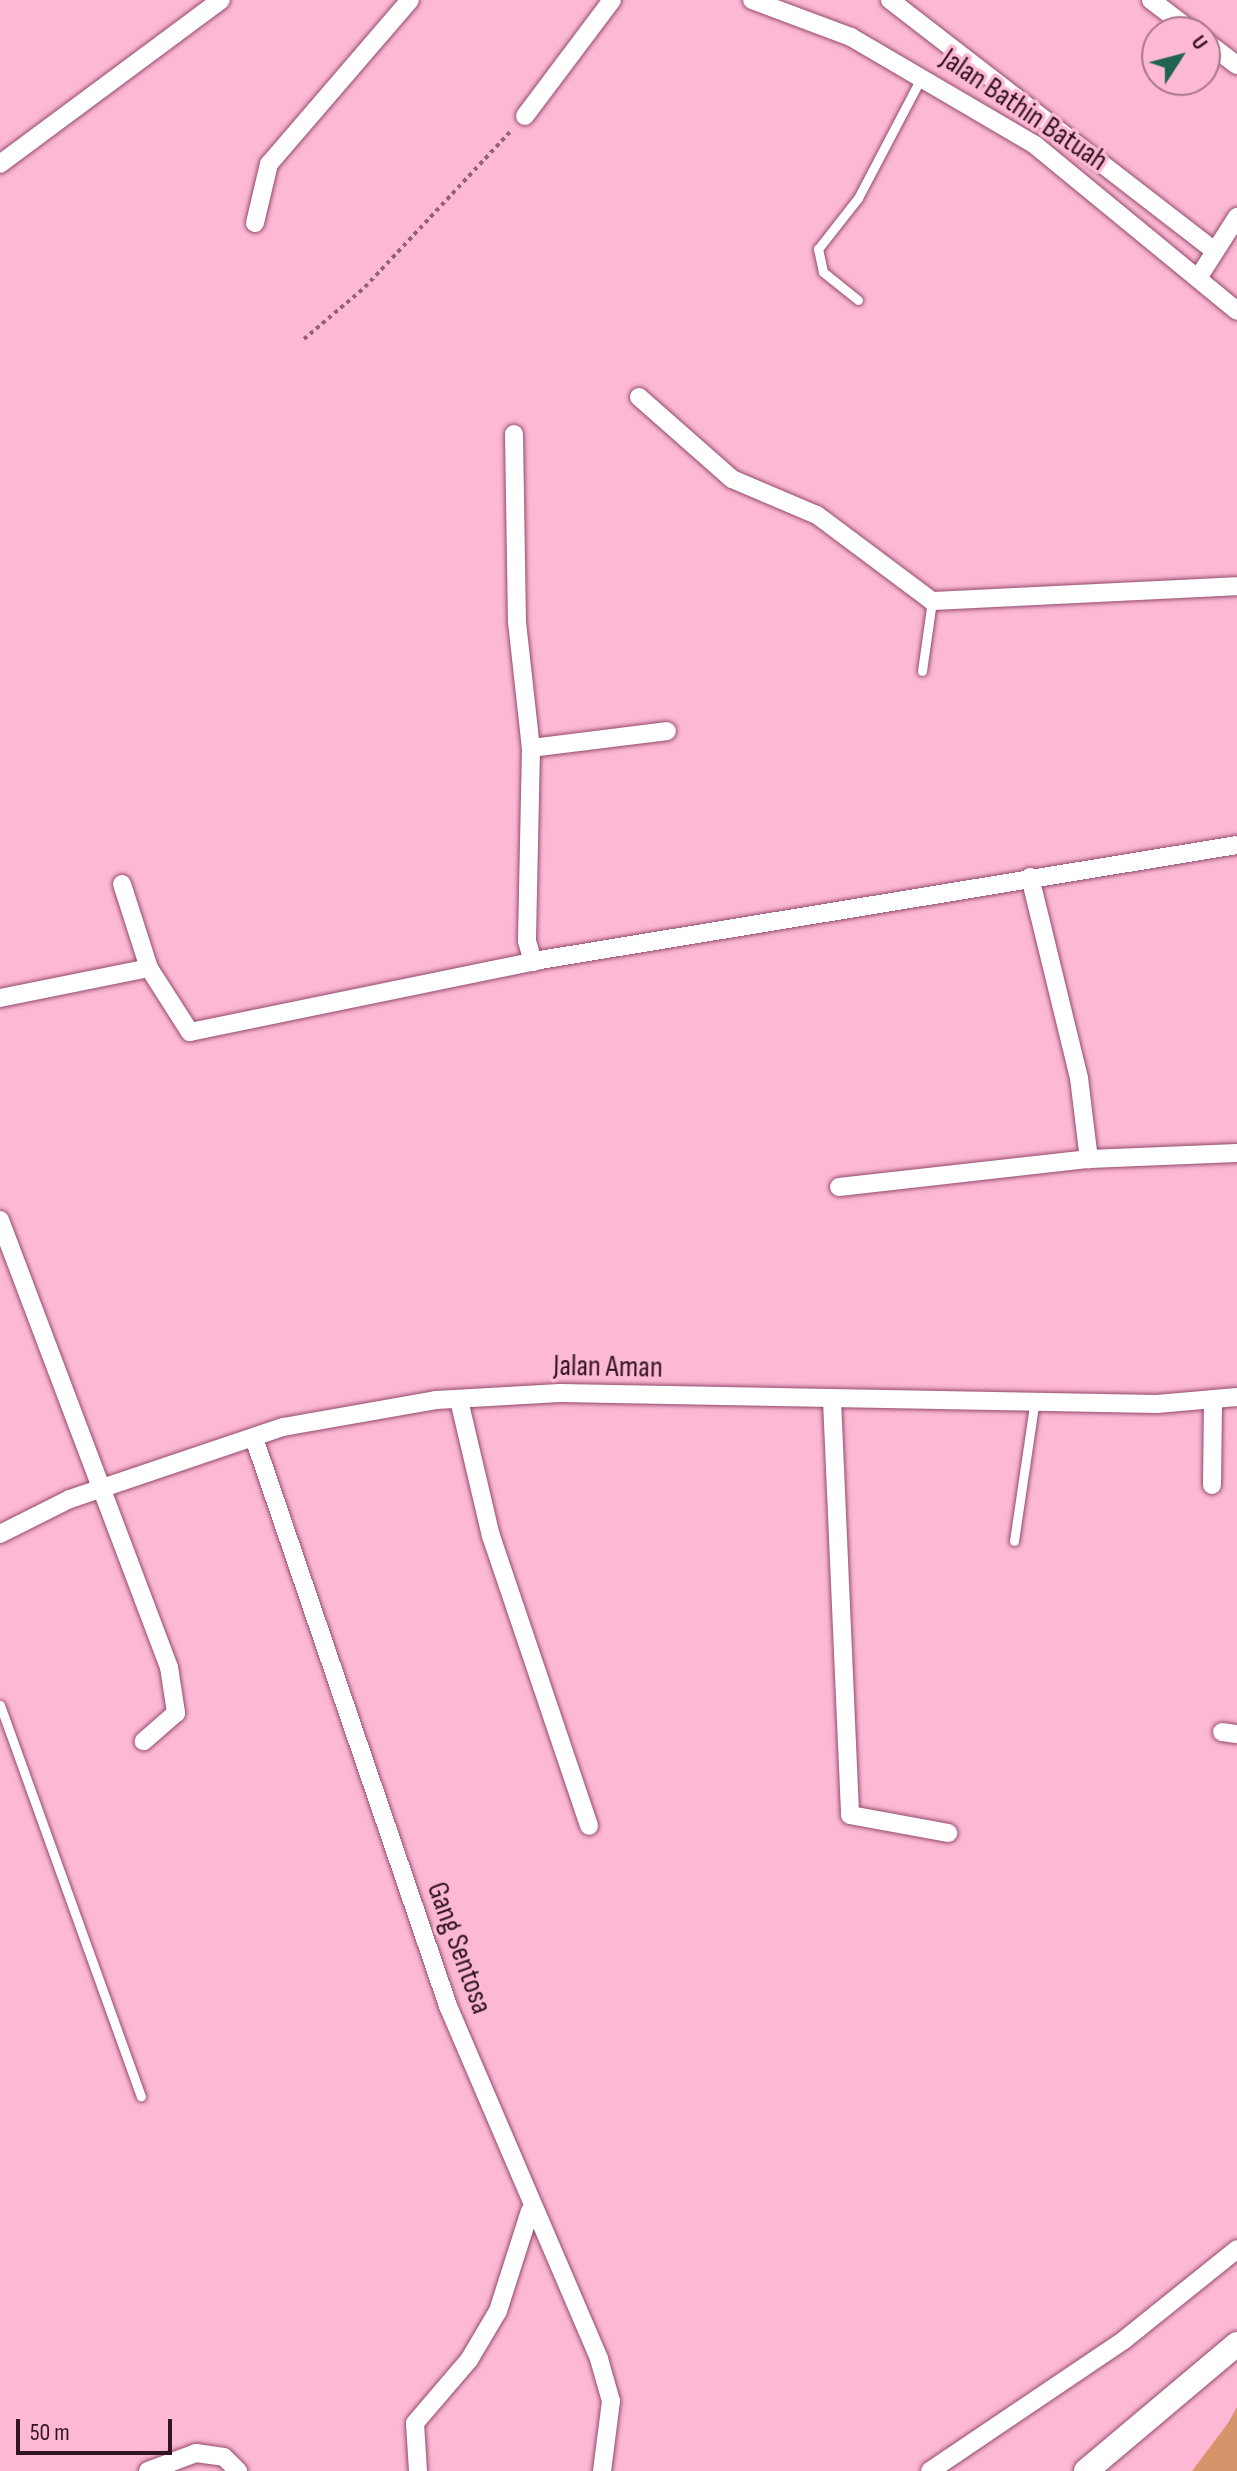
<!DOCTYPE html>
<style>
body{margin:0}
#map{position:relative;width:1237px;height:2471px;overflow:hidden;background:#fcb8d4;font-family:"Sofia Sans Condensed",sans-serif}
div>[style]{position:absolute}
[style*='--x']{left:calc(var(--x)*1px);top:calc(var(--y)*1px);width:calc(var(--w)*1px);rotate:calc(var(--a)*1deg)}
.green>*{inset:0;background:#d7946a}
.path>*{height:4px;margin-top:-2px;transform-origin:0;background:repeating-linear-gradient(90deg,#936378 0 4px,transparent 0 8px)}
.roads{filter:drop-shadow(0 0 2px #944b6c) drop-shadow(0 0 2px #944b6c)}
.service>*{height:9px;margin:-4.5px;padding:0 4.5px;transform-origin:4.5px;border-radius:4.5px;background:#fff}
.minor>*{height:18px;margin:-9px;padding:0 9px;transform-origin:9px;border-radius:9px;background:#fff}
.tertiary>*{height:24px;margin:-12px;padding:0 12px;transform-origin:12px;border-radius:12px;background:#fff}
span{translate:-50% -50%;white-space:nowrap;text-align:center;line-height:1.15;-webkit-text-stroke:7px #fcb8d4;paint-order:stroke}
.street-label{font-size:30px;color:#321422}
.north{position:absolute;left:1141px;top:16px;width:80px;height:80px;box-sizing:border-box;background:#fcb8d4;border:2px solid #ab768d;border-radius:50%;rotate:54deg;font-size:22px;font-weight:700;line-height:32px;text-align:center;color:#321422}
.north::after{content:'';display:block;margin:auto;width:28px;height:36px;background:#216352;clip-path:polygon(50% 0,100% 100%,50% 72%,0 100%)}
.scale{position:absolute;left:16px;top:2419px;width:156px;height:36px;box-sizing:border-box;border:4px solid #321422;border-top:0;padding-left:10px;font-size:24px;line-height:28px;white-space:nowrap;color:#321422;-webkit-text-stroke:6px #fcb8d4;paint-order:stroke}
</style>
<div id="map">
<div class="green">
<div style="clip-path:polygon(1237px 2407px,1237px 2471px,1192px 2471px,1228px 2423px)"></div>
</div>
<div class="path">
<div style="--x:304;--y:339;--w:80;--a:-40.4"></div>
<div style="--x:365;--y:287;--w:215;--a:-46.9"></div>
</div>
<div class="roads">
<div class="service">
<div style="--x:858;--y:300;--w:45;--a:-141.3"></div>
<div style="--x:823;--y:272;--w:24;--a:-102"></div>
<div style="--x:818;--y:249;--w:65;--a:-51.9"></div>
<div style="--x:858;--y:198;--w:136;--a:-62.3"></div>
<div style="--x:922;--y:671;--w:71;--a:-81.9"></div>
<div style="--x:1014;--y:1541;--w:144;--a:-81.6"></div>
<div style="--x:0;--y:1705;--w:416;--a:70.2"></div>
</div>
<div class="minor">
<div style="--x:752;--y:0;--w:106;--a:20.5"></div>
<div style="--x:851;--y:37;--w:213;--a:30.4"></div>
<div style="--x:1035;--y:145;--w:261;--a:39.4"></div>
<div style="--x:890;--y:0;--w:408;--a:37.7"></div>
<div style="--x:1151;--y:0;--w:53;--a:37.3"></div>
<div style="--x:1205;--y:41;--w:40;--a:37"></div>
<div style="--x:525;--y:116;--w:145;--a:-53.1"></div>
<div style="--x:0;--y:164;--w:275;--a:-36.6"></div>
<div style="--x:255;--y:223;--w:61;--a:-76.7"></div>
<div style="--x:269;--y:164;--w:216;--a:-49.3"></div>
<div style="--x:1200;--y:275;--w:69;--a:-57.5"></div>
<div style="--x:639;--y:397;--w:124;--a:41.4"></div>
<div style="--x:732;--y:479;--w:92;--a:23"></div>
<div style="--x:817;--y:515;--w:144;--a:36.8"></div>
<div style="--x:932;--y:601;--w:305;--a:-2.8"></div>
<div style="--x:514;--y:434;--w:188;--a:89.1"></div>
<div style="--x:517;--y:622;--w:127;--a:83.7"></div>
<div style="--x:531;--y:748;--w:193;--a:91.2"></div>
<div style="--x:527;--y:941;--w:22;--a:74"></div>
<div style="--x:531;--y:748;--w:137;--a:-7.1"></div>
<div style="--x:1030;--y:877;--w:207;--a:76.3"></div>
<div style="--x:1079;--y:1078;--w:82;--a:83"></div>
<div style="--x:122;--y:884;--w:88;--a:72.2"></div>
<div style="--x:149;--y:968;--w:76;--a:57.4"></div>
<div style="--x:190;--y:1032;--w:357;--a:-11.6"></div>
<div style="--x:540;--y:960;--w:706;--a:-9.37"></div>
<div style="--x:0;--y:998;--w:152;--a:-11.4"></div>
<div style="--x:839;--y:1187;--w:252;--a:-6.4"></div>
<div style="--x:1089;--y:1159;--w:148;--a:-2.3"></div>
<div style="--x:0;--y:1220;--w:478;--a:69.3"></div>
<div style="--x:169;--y:1667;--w:47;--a:81.3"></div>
<div style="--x:176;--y:1713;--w:43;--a:138.8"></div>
<div style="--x:459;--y:1400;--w:140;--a:76.8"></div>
<div style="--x:491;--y:1536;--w:306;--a:71.3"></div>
<div style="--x:832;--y:1400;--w:415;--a:87.5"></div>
<div style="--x:850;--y:1815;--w:100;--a:10.4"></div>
<div style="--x:254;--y:1438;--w:600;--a:71.14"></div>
<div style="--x:448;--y:2006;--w:384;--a:66.8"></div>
<div style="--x:599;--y:2359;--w:44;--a:74.1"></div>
<div style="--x:611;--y:2401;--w:71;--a:97.3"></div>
<div style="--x:1212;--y:1485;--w:86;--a:-89.3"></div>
<div style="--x:0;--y:1534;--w:78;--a:-26.6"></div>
<div style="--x:70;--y:1499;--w:225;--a:-18.7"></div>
<div style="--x:283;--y:1427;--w:155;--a:-10"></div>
<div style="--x:436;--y:1400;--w:124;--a:-3.2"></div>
<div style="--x:560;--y:1393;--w:597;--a:1.06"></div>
<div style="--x:1157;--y:1404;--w:80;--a:-5"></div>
<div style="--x:1222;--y:1732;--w:15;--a:8"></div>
<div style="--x:148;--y:2471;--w:51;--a:-20.6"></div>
<div style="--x:196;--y:2453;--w:28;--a:8"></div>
<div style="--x:224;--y:2457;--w:20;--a:45"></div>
<div style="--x:418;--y:2471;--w:48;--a:-93.6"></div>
<div style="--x:415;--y:2423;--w:83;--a:-49.4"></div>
<div style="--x:469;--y:2360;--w:57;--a:-59.4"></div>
<div style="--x:498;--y:2311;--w:105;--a:-72.3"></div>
<div style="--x:930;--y:2471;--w:234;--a:-34"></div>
<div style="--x:1124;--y:2340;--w:145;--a:-38.8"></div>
</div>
<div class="tertiary">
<div style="--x:1086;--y:2471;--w:197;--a:-40.1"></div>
</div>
</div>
<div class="street-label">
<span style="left:1024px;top:110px;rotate:34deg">Jalan Bathin Batuah</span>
<span style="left:608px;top:1367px;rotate:1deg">Jalan Aman</span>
<span style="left:459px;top:1948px;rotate:70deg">Gang Sentosa</span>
</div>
<div class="north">U</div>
<div class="scale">50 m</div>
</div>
